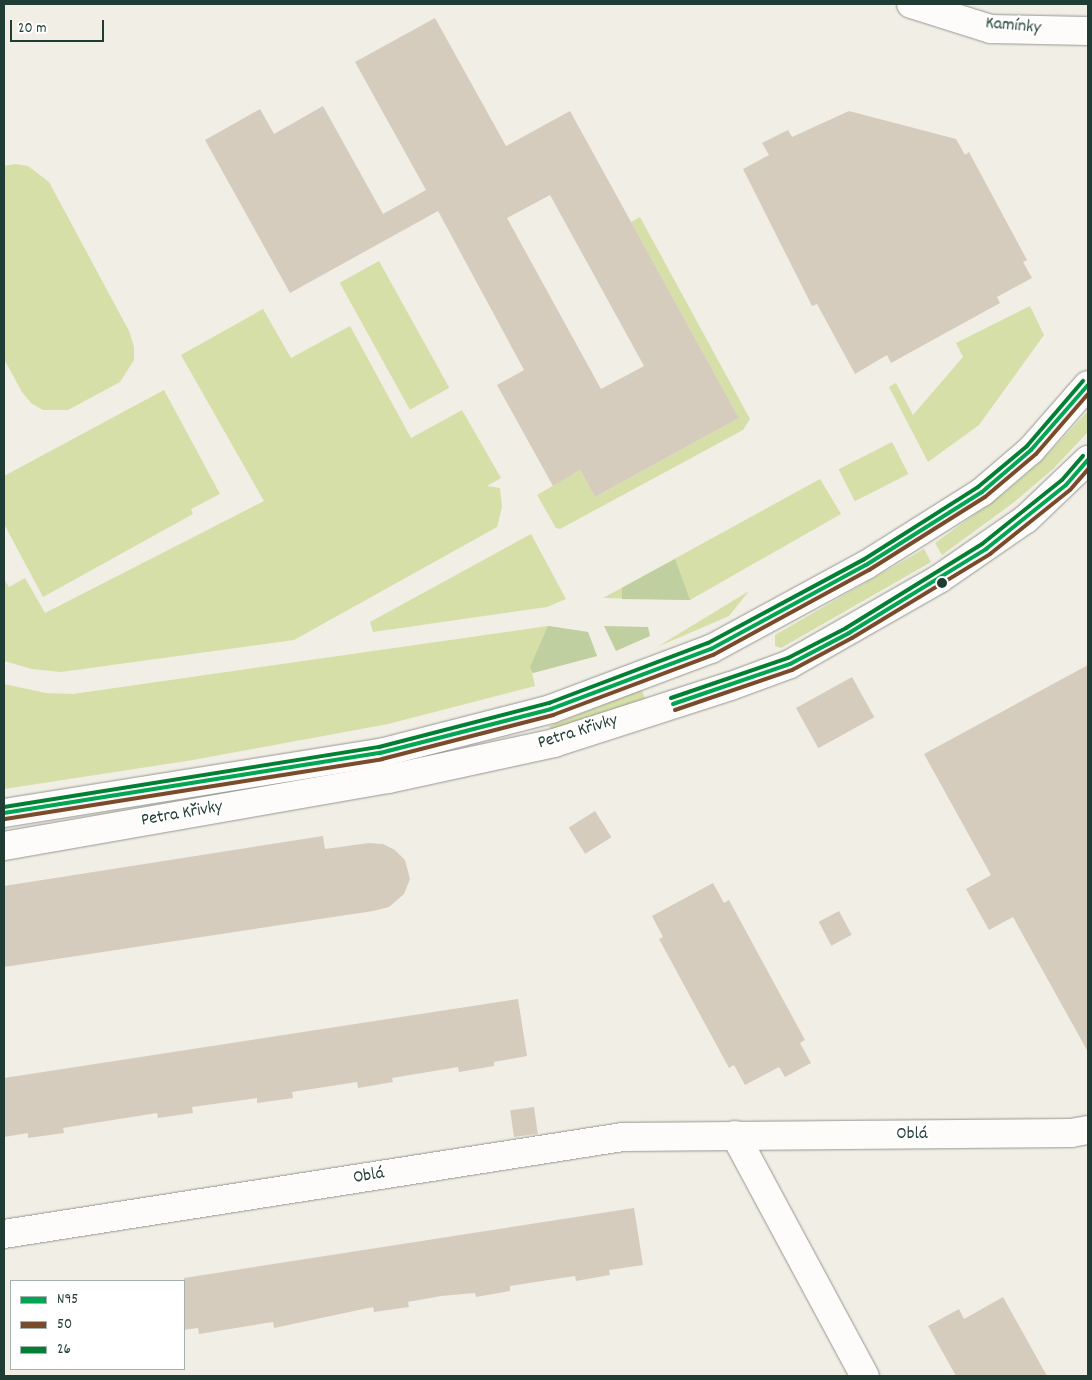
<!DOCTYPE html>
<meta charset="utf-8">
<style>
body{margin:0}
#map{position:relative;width:1092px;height:1380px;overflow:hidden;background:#f1eee5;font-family:Dekko,sans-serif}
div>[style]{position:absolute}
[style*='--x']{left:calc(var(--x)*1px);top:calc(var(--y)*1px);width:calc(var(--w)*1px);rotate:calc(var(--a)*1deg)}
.green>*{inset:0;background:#d6dfa8;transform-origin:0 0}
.forest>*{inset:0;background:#c0cfa0}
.building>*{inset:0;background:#d6ccbd;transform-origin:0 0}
.roads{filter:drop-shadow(0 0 1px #949791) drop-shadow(0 0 1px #949791)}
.minor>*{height:28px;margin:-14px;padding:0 14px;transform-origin:14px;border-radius:14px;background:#fdfcfb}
.tertiary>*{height:28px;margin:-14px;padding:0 14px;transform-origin:14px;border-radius:14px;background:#fdfcfb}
.bus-1>*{height:4px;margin:-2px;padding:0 2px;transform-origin:2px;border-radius:2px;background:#00a651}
.bus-2>*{height:4px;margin:-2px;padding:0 2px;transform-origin:2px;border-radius:2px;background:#7a4b2a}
.bus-3>*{height:4px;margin:-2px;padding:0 2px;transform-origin:2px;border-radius:2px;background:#008033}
.dots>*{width:14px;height:14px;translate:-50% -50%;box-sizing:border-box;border:2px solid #fff;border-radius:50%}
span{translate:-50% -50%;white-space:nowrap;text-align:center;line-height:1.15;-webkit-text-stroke:4.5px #fff;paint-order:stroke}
.street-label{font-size:18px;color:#1f3d34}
.frame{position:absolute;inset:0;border:5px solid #1f3d34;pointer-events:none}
.legend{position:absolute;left:10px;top:1280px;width:175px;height:90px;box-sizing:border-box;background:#fff;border:1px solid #a5b1ae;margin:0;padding:6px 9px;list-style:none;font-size:15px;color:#1f3d34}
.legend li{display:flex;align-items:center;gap:10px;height:25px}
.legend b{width:25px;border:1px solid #a5b1ae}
.scale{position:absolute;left:10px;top:20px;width:94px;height:22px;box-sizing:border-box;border:2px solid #1f3d34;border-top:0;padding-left:6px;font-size:15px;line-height:18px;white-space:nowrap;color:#1f3d34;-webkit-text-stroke:4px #fff;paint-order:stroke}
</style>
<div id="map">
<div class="green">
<div style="clip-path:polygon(15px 164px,28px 166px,49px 182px,129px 331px,134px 347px,134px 360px,120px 382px,68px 410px,43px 410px,31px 403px,22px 392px,4px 359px,4px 166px)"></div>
<div style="clip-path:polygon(640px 217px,750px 419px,743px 430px,560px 529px,556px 528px,537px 495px,580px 470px,595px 497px,739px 418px,631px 222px)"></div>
<div style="left:379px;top:261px;width:145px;height:45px;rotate:61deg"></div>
<div style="clip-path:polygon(1030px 306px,1044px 335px,979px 425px,928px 462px,889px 387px,896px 383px,913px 415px,963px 357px,956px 343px)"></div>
<div style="clip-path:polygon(263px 309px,291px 358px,350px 326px,411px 438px,462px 410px,501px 478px,487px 486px,500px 488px,502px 507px,497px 527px,294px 640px,61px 672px,32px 669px,4px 661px,4px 579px,9px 587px,25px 578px,45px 613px,264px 501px,181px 355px)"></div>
<div style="clip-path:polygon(164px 390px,220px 494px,191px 509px,193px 514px,43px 597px,4px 524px,4px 476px)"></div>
<div style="clip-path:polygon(1088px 411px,1088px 432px,1053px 469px,1013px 503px,942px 555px,935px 543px,1003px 494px,1042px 460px)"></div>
<div style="left:892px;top:442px;width:36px;height:60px;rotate:63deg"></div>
<div style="clip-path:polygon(820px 479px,841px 514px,690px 600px,603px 598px)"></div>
<div style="clip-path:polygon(531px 534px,566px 599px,547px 607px,373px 632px,370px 622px)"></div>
<div style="clip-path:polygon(924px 549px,931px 562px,781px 648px,775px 646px,775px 635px)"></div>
<div style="clip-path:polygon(749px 591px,729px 616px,657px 647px)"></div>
<div style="clip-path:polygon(548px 626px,588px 632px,597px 656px,532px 673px,535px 686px,388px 724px,193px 760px,4px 789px,4px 684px,46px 693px,73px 694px)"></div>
<div style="clip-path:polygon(642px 690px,647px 704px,552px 733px,549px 726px)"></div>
</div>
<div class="forest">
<div style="clip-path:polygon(675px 559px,690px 600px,622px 599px,622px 588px)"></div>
<div style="clip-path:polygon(548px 626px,588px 632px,597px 656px,533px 673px,530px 667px)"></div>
<div style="clip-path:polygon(604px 626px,648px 627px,650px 636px,616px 651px)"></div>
</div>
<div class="building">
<div style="clip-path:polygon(evenodd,435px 18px,506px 146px,570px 111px,739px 418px,595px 497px,580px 470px,553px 486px,497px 385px,524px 370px,438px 211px,290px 293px,205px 140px,260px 109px,274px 134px,323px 106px,383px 214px,426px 190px,355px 62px,435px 18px,550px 195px,644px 366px,601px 389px,507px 218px,550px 195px)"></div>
<div style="clip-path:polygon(849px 111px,956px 139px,965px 155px,969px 152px,1027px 260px,1023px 262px,1032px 278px,997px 297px,1000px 303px,891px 363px,887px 355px,855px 374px,817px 304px,812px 306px,743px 169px,769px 155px,762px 143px,788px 130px,792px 137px)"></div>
<div style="clip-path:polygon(1088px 665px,1088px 1052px,1013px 917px,989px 930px,966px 889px,991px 875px,924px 754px)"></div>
<div style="left:852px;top:677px;width:46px;height:64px;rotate:61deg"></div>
<div style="left:595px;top:811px;width:31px;height:31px;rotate:58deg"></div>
<div style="clip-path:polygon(323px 836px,325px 849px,369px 843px,383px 844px,395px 850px,405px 860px,410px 879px,404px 894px,389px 907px,373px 911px,4px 967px,4px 886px)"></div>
<div style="clip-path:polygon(713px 883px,724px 903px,729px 900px,805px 1040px,800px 1043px,811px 1063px,785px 1077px,779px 1067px,745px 1085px,734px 1065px,729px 1068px,659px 939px,663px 937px,652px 916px)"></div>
<div style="left:839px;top:911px;width:27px;height:23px;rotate:62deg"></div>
<div style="clip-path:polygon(518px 999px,527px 1056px,494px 1062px,494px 1066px,459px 1072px,458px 1067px,392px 1078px,393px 1082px,358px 1088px,357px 1082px,292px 1092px,293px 1098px,257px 1103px,257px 1098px,192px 1107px,193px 1113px,158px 1118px,157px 1113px,100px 1122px,63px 1128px,64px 1133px,28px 1138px,28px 1133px,4px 1137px,4px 1078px)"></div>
<div style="left:534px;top:1107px;width:27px;height:24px;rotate:82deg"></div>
<div style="clip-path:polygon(634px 1208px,643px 1265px,609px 1270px,610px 1275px,576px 1281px,575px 1276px,542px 1281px,510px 1286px,510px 1291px,476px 1297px,475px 1293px,441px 1296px,408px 1302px,409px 1307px,374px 1312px,373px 1307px,274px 1328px,273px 1322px,199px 1334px,198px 1328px,184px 1330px,184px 1278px)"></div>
<div style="clip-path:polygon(1003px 1297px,1047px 1376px,956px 1376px,928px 1326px,959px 1309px,964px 1319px)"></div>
</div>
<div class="roads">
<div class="minor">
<div style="--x:911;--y:4;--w:84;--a:17.4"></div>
<div style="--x:991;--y:29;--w:97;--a:1.2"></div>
<div style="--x:735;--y:1135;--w:274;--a:61.7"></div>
<div style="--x:4;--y:1234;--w:627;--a:-8.91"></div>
<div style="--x:623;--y:1137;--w:448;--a:-0.5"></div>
<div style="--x:1071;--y:1133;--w:17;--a:-10"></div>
</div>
<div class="tertiary">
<div style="--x:4;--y:813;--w:381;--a:-9.1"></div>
<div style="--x:380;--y:753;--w:177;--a:-14.4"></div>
<div style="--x:551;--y:709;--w:171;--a:-20.6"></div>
<div style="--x:711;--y:649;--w:176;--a:-28.5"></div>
<div style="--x:866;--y:565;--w:137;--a:-32.2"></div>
<div style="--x:982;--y:492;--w:65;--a:-40.6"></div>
<div style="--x:1031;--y:450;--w:86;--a:-48.8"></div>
<div style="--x:4;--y:846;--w:390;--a:-9.9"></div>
<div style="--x:388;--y:779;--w:170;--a:-12.2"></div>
<div style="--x:554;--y:743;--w:186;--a:-17.9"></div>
<div style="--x:731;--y:686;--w:63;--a:-20.4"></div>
<div style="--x:790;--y:664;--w:172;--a:-29.7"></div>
<div style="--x:939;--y:579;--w:106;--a:-34.6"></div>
<div style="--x:1026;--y:519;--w:86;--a:-43.6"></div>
</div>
</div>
<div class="bus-1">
<div style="--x:673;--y:704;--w:124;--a:-18.9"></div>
<div style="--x:790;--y:664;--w:67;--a:-27.7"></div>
<div style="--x:849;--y:633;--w:161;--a:-31.5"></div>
<div style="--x:986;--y:549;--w:102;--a:-38.7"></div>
<div style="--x:1066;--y:485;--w:33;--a:-49"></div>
<div style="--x:4;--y:813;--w:381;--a:-9.1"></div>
<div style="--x:380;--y:753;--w:177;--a:-14.4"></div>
<div style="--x:551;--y:709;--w:171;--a:-20.6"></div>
<div style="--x:711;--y:649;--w:176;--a:-28.5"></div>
<div style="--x:866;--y:565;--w:137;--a:-32.2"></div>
<div style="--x:982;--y:492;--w:65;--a:-40.6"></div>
<div style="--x:1031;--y:450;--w:86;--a:-48.8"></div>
</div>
<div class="bus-2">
<div style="--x:675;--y:710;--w:124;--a:-18.9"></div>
<div style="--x:792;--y:670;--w:68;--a:-28.1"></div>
<div style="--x:852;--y:638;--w:162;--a:-31.3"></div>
<div style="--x:990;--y:554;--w:102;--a:-38.7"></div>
<div style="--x:1070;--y:490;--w:28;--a:-49"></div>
<div style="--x:5;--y:819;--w:382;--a:-9"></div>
<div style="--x:382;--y:759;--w:177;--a:-14.4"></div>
<div style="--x:553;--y:715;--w:171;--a:-20.6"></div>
<div style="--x:713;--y:655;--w:178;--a:-28.6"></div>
<div style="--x:869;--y:570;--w:137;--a:-32.2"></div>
<div style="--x:985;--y:497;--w:67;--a:-40.1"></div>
<div style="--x:1036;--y:454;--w:79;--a:-49.1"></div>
</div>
<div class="bus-3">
<div style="--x:671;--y:698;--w:124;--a:-18.9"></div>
<div style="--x:788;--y:658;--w:65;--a:-27.3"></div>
<div style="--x:846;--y:628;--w:160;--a:-31.7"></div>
<div style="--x:982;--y:544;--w:102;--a:-38.7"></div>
<div style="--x:1062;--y:480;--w:32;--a:-49"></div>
<div style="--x:4;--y:807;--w:380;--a:-9.1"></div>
<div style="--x:379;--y:747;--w:176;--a:-14.5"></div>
<div style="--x:549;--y:703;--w:170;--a:-20.7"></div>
<div style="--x:708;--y:643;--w:176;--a:-28.2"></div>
<div style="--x:863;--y:560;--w:136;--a:-32.4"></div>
<div style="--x:978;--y:487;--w:64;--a:-39.9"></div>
<div style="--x:1027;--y:446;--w:86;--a:-49.3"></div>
</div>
<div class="dots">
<div style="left:942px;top:583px;background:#1f3d34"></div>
</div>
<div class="street-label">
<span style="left:1013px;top:27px;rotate:5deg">Kamínky</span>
<span style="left:578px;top:733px;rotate:-17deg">Petra Křivky</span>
<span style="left:182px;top:815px;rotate:-10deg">Petra Křivky</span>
<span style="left:912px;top:1135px">Oblá</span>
<span style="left:369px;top:1177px;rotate:-9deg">Oblá</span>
</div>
<div class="frame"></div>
<ul class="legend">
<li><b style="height:6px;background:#00a651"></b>N95</li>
<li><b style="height:6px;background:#7a4b2a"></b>50</li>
<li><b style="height:6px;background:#008033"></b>26</li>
</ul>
<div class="scale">20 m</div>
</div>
